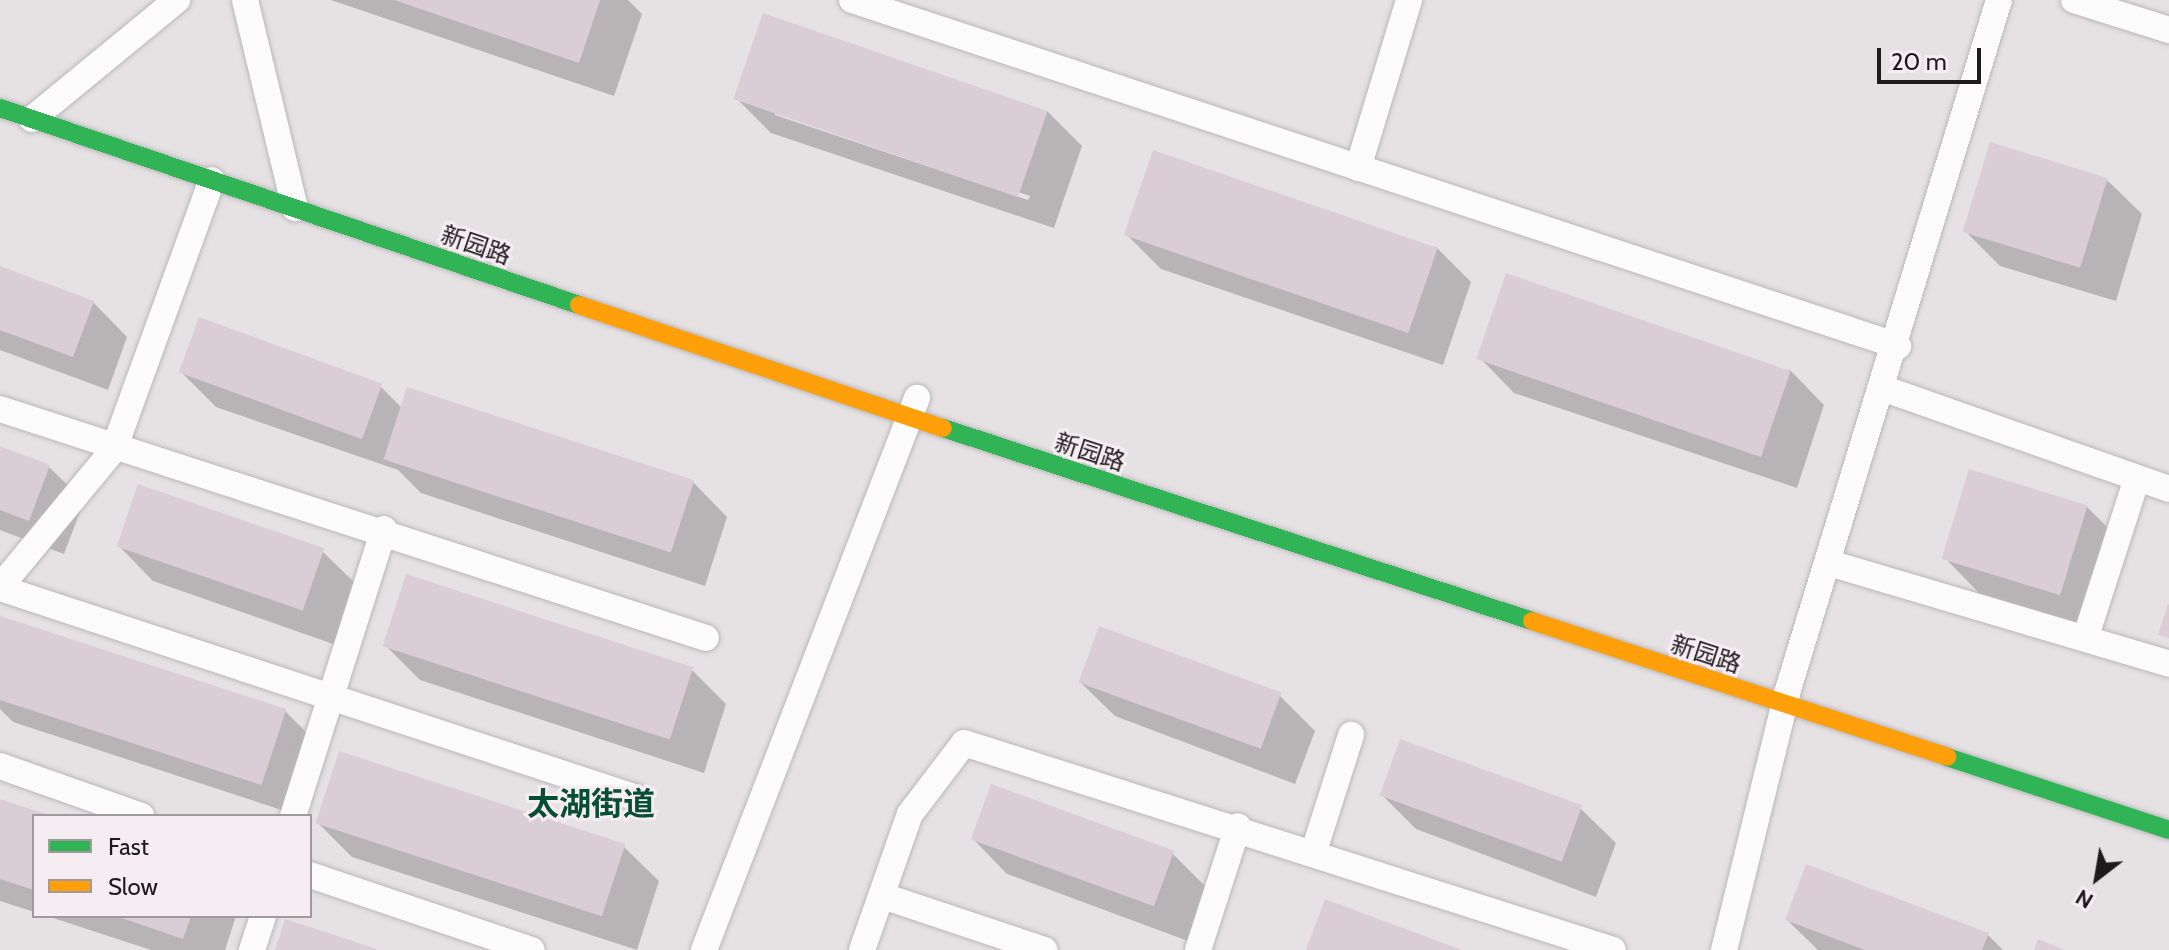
<!DOCTYPE html>
<meta charset="utf-8">
<style>
body{margin:0}
#map{position:relative;width:2169px;height:950px;overflow:hidden;background:#e6e2e4;font-family:Cabin,"Noto Sans SC",sans-serif}
div>[style]{position:absolute}
[style*='--x']{left:calc(var(--x)*1px);top:calc(var(--y)*1px);width:calc(var(--w)*1px);rotate:calc(var(--a)*1deg)}
.shadow>*{inset:0;background:#0003}
.building>*{inset:0;background:#dbcdd5;transform-origin:0 0}
.roads{filter:drop-shadow(0 0 2px #bab7b9) drop-shadow(0 0 2px #bab7b9)}
.street>*{height:26px;margin:-13px;padding:0 13px;transform-origin:13px;border-radius:13px;background:#fbfbfb}
.fast>*{height:18px;margin:-9px;padding:0 9px;transform-origin:9px;border-radius:9px;background:#30b455}
.slow>*{height:18px;margin:-9px;padding:0 9px;transform-origin:9px;border-radius:9px;background:#ff9f0a}
span{translate:-50% -50%;white-space:nowrap;text-align:center;line-height:1.15;-webkit-text-stroke:6px #f6edf2;paint-order:stroke}
.street-label{font-size:24px;color:#1e1b1d}
.district-label{font-size:32px;color:#074f34;font-weight:700}
.legend{position:absolute;left:32px;top:814px;width:280px;height:104px;box-sizing:border-box;background:#f6edf2;border:2px solid #a0999d;margin:0;padding:10px 14px;list-style:none;font-size:24px;color:#1e1b1d}
.legend li{display:flex;align-items:center;gap:16px;height:40px}
.legend b{width:40px;border:2px solid #a0999d}
.north{position:absolute;left:2057px;top:838px;width:80px;height:80px;-webkit-text-stroke:6px #f6edf2;paint-order:stroke;rotate:211deg;font-size:22px;font-weight:700;line-height:32px;text-align:center;color:#1e1b1d}
.north::after{content:'';display:block;margin:auto;width:28px;height:36px;background:#1e1b1d;clip-path:polygon(50% 0,100% 100%,50% 72%,0 100%)}
.scale{position:absolute;left:1877px;top:48px;width:104px;height:36px;box-sizing:border-box;border:4px solid #1e1b1d;border-top:0;padding-left:10px;font-size:24px;line-height:28px;white-space:nowrap;color:#1e1b1d;-webkit-text-stroke:6px #f6edf2;paint-order:stroke}
</style>
<div id="map">
<div class="shadow">
<div style="clip-path:polygon(628px 0,642px 14px,614px 96px,331px 0)"></div>
<div style="clip-path:polygon(evenodd,737px 99px,1047px 111px,1082px 146px,1054px 228px,771px 133px,737px 99px,775px 111px,1030px 196px,1028px 200px,775px 115px,775px 111px)"></div>
<div style="clip-path:polygon(2107px 180px,2142px 214px,2116px 301px,2000px 266px,1965px 231px)"></div>
<div style="clip-path:polygon(1127px 235px,1436px 247px,1471px 282px,1443px 365px,1161px 269px)"></div>
<div style="clip-path:polygon(0 268px,93px 302px,127px 337px,108px 390px,0 350px)"></div>
<div style="clip-path:polygon(1480px 358px,1790px 370px,1824px 405px,1797px 488px,1514px 393px)"></div>
<div style="clip-path:polygon(181px 372px,381px 387px,402px 408px,693px 482px,727px 517px,705px 586px,421px 493px,398px 470px,216px 407px)"></div>
<div style="clip-path:polygon(0 449px,49px 467px,84px 501px,64px 554px,0 530px)"></div>
<div style="clip-path:polygon(2087px 507px,2121px 541px,2095px 628px,1979px 593px,1945px 558px)"></div>
<div style="clip-path:polygon(119px 546px,322px 551px,357px 585px,336px 645px,153px 581px)"></div>
<div style="clip-path:polygon(0 621px,285px 711px,320px 746px,297px 815px,13px 722px,0 709px)"></div>
<div style="clip-path:polygon(1100px 629px,1280px 696px,1315px 731px,1295px 784px,1115px 716px,1080px 682px)"></div>
<div style="clip-path:polygon(385px 645px,692px 670px,726px 704px,704px 773px,420px 680px)"></div>
<div style="clip-path:polygon(1381px 794px,1581px 809px,1616px 843px,1596px 897px,1416px 829px)"></div>
<div style="clip-path:polygon(0 801px,45px 816px,34px 816px,34px 912px,0 901px)"></div>
<div style="clip-path:polygon(318px 823px,624px 847px,659px 881px,637px 950px,352px 857px)"></div>
<div style="clip-path:polygon(973px 839px,1173px 854px,1207px 888px,1188px 941px,1007px 874px)"></div>
<div style="clip-path:polygon(47px 916px,236px 916px,225px 950px,151px 950px)"></div>
<div style="clip-path:polygon(1787px 920px,1987px 934px,2003px 950px,1818px 950px)"></div>
</div>
<div class="building">
<div style="clip-path:polygon(394px 0,600px 0,579px 63px)"></div>
<div style="left:763px;top:13px;width:301px;height:91px;rotate:19deg"></div>
<div style="left:1990px;top:142px;width:123px;height:94px;rotate:17deg"></div>
<div style="left:1153px;top:150px;width:301px;height:90px;rotate:19deg"></div>
<div style="clip-path:polygon(0 266px,94px 301px,73px 357px,0 330px)"></div>
<div style="left:1506px;top:273px;width:301px;height:91px;rotate:19deg"></div>
<div style="left:199px;top:317px;width:195px;height:59px;rotate:20deg"></div>
<div style="left:407px;top:387px;width:302px;height:76px;rotate:18deg"></div>
<div style="clip-path:polygon(0 446px,50px 465px,29px 521px,0 510px)"></div>
<div style="left:1969px;top:469px;width:124px;height:94px;rotate:17deg"></div>
<div style="left:138px;top:484px;width:197px;height:66px;rotate:19deg"></div>
<div style="left:406px;top:574px;width:302px;height:76px;rotate:18deg"></div>
<div style="clip-path:polygon(2168px 604px,2169px 605px,2169px 638px,2158px 635px)"></div>
<div style="left:0;top:616px;width:301px;height:80px;rotate:18deg"></div>
<div style="left:1099px;top:626px;width:194px;height:60px;rotate:20deg"></div>
<div style="left:1400px;top:739px;width:194px;height:60px;rotate:20deg"></div>
<div style="left:339px;top:751px;width:301px;height:76px;rotate:18deg"></div>
<div style="left:991px;top:784px;width:195px;height:59px;rotate:20deg"></div>
<div style="clip-path:polygon(0 799px,49px 815px,34px 816px,34px 890px,0 879px)"></div>
<div style="clip-path:polygon(1806px 864px,1989px 933px,1982px 950px,1865px 950px,1785px 920px)"></div>
<div style="clip-path:polygon(1325px 899px,1462px 950px,1306px 950px)"></div>
<div style="clip-path:polygon(116px 916px,191px 916px,183px 939px)"></div>
<div style="clip-path:polygon(285px 919px,377px 949px,377px 950px,275px 950px)"></div>
<div style="clip-path:polygon(2038px 939px,2065px 950px,2034px 950px)"></div>
</div>
<div class="roads">
<div class="street">
<div style="--x:245;--y:0;--w:214;--a:76.5"></div>
<div style="--x:852;--y:0;--w:1102;--a:18.3"></div>
<div style="--x:2074;--y:0;--w:100;--a:17.5"></div>
<div style="--x:32;--y:119;--w:188;--a:-39.4"></div>
<div style="--x:1358;--y:168;--w:176;--a:-73.1"></div>
<div style="--x:1885;--y:389;--w:301;--a:19.4"></div>
<div style="--x:0;--y:409;--w:742;--a:17.97"></div>
<div style="--x:1829;--y:563;--w:355;--a:16.5"></div>
<div style="--x:0;--y:587;--w:179;--a:-50.4"></div>
<div style="--x:114;--y:449;--w:286;--a:-70"></div>
<div style="--x:0;--y:588;--w:671;--a:18.25"></div>
<div style="--x:2086;--y:636;--w:166;--a:-72.1"></div>
<div style="--x:0;--y:766;--w:150;--a:19.5"></div>
<div style="--x:293;--y:816;--w:301;--a:-72.4"></div>
<div style="--x:1314;--y:851;--w:122;--a:-72.3"></div>
<div style="--x:310;--y:875;--w:234;--a:18.7"></div>
<div style="--x:886;--y:897;--w:167;--a:18.5"></div>
<div style="--x:252;--y:950;--w:36;--a:-72"></div>
<div style="--x:704;--y:950;--w:592;--a:-68.9"></div>
<div style="--x:862;--y:950;--w:144;--a:-70.6"></div>
<div style="--x:910;--y:814;--w:89;--a:-52.7"></div>
<div style="--x:964;--y:743;--w:681;--a:17.69"></div>
<div style="--x:1198;--y:950;--w:130;--a:-72.1"></div>
<div style="--x:1724;--y:950;--w:265;--a:-76.2"></div>
<div style="--x:1787;--y:693;--w:725;--a:-72.99"></div>
</div>
<div class="fast">
<div style="--x:0;--y:108;--w:612;--a:18.79"></div>
<div style="--x:943;--y:428;--w:620;--a:18.14"></div>
<div style="--x:1947;--y:757;--w:234;--a:18.2"></div>
</div>
<div class="slow">
<div style="--x:579;--y:305;--w:384;--a:18.7"></div>
<div style="--x:1532;--y:621;--w:437;--a:18.1"></div>
</div>
</div>
<div class="street-label">
<span style="left:476px;top:245px;rotate:19deg">新园路</span>
<span style="left:1090px;top:452px;rotate:18deg">新园路</span>
<span style="left:1706px;top:654px;rotate:18deg">新园路</span>
</div>
<div class="district-label">
<span style="left:591px;top:804px">太湖街道</span>
</div>
<ul class="legend">
<li><b style="height:10px;background:#30b455"></b>Fast</li>
<li><b style="height:10px;background:#ff9f0a"></b>Slow</li>
</ul>
<div class="north">N</div>
<div class="scale">20 m</div>
</div>
